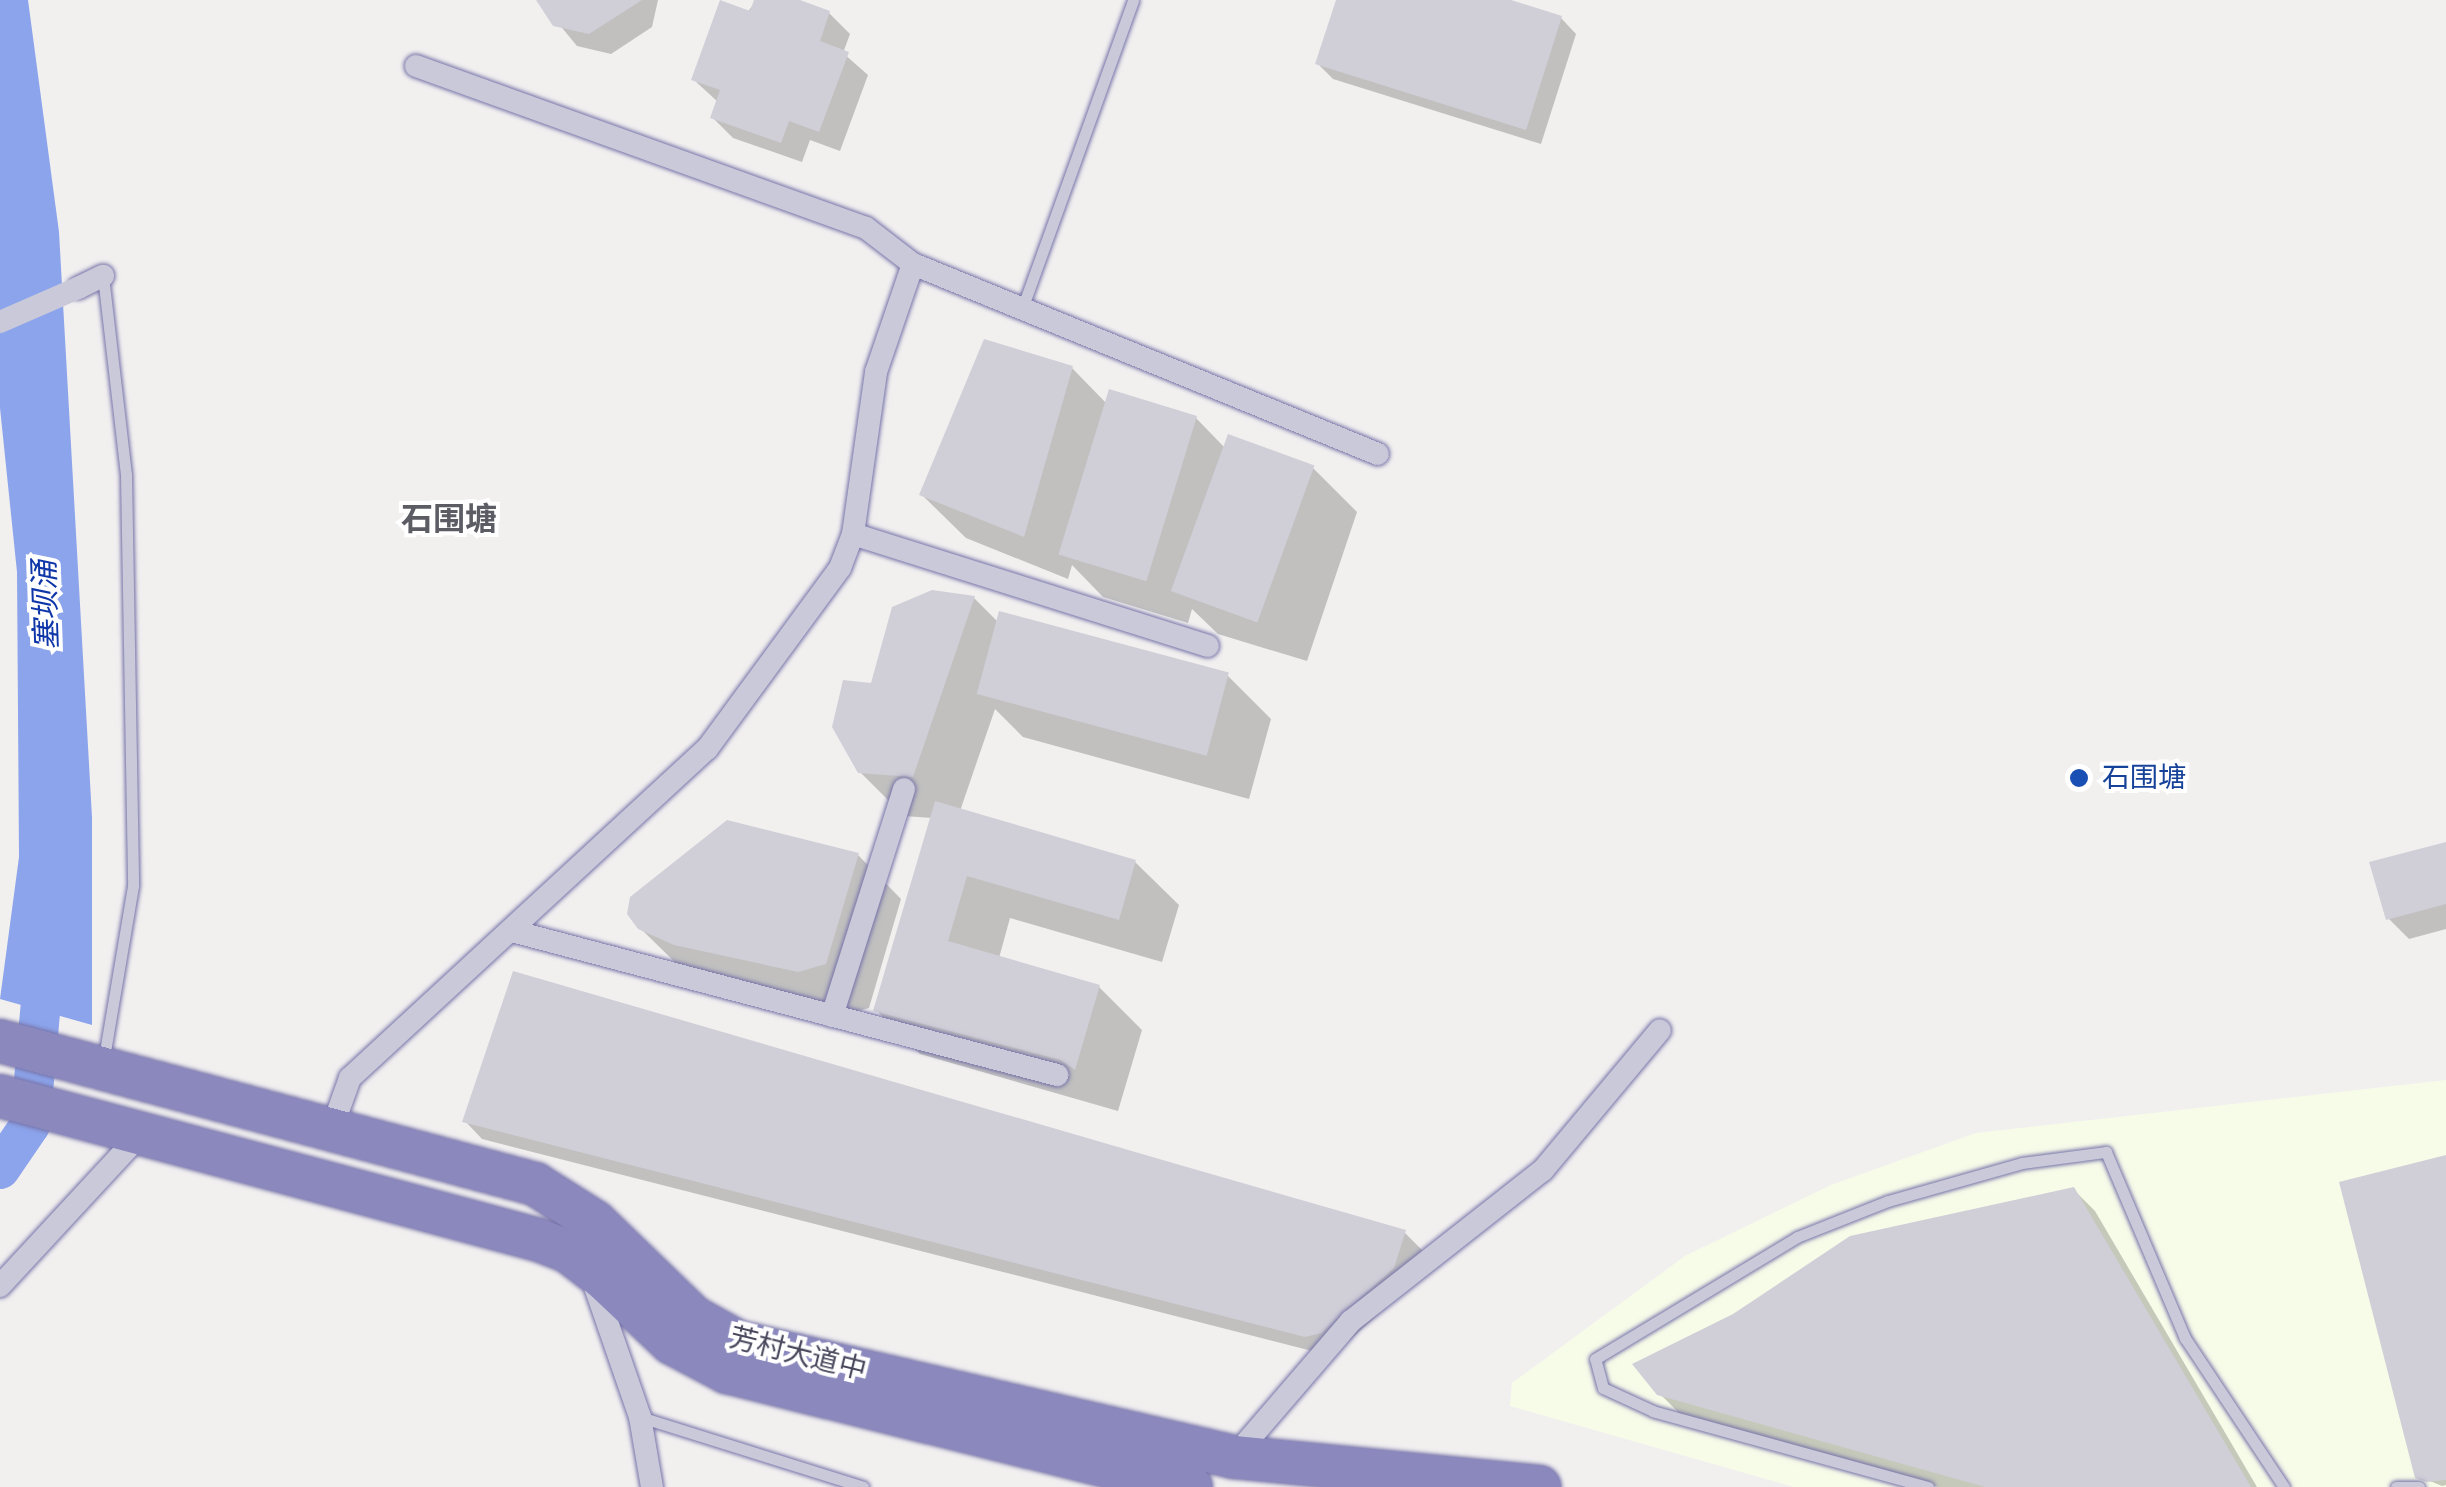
<!DOCTYPE html>
<meta charset="utf-8">
<style>
body{margin:0}
#map{position:relative;width:2446px;height:1487px;overflow:hidden;background:#f2f0ef;font-family:"Fira Sans Condensed","Noto Sans SC",sans-serif}
div>[style]{position:absolute}
[style*='--x']{left:calc(var(--x)*1px);top:calc(var(--y)*1px);width:calc(var(--w)*1px);rotate:calc(var(--a)*1deg)}
.commercial>*{inset:0;background:#f7fce9}
.water>*{inset:0;background:#8ca4eb}
.shadow>*{inset:0;background:#0003}
.river>*{height:40px;margin:-20px;padding:0 20px;transform-origin:20px;border-radius:20px;background:#8ca4eb}
.building>*{inset:0;background:#d0ced7;transform-origin:0 0}
.roads{filter:drop-shadow(0 0 2px #7673a9) drop-shadow(0 0 2px #7673a9)}
.lane>*{height:11px;margin:-5.5px;padding:0 5.5px;transform-origin:5.5px;border-radius:5.5px;background:#c9c9d9}
.street>*{height:22px;margin:-11px;padding:0 11px;transform-origin:11px;border-radius:11px;background:#c9c9d9}
.highway>*{height:42px;margin:-21px;padding:0 21px;transform-origin:21px;border-radius:21px;background:#8a88bd}
.street-bridge>*{height:22px;margin:-11px;padding:0 11px;transform-origin:11px;border-radius:11px;background:#c9c9d9}
.dots>*{width:28px;height:28px;translate:-50% -50%;box-sizing:border-box;border:5px solid #fff;border-radius:50%}
span{translate:-50% -50%;white-space:nowrap;text-align:center;line-height:1.15;-webkit-text-stroke:8px #fff;paint-order:stroke}
.transit-label{font-size:28px;color:#164399}
.left{translate:0 -50%;text-align:left}
.street-label{font-size:28px;color:#48475c}
.water-label{font-size:30px;color:#0e36a8;font-style:italic}
.quarter-label{font-size:32px;color:#5c5c64;font-weight:700}
</style>
<div id="map">
<div class="commercial">
<div style="clip-path:polygon(2446px 1080px,2446px 1487px,1794px 1487px,1510px 1406px,1512px 1383px,1685px 1256px,1831px 1185px,1976px 1133px)"></div>
</div>
<div class="water">
<div style="clip-path:polygon(0 0,28px 0,59px 232px,92px 817px,92px 1025px,0 999px,19px 857px,17px 572px,0 408px)"></div>
</div>
<div class="shadow">
<div style="clip-path:polygon(539px 0,658px 0,652px 27px,611px 54px,577px 46px)"></div>
<div style="clip-path:polygon(757px 0,793px 0,829px 13px,850px 34px,843px 53px,868px 75px,840px 151px,810px 140px,802px 162px,733px 138px,712px 117px,718px 102px,694px 80px)"></div>
<div style="clip-path:polygon(1338px 0,1502px 0,1561px 18px,1576px 34px,1541px 144px,1333px 79px,1318px 64px)"></div>
<div style="clip-path:polygon(1072px 368px,1107px 404px,1196px 418px,1225px 448px,1313px 468px,1357px 512px,1307px 661px,1218px 634px,1192px 609px,1188px 623px,1103px 597px,1072px 565px,1068px 579px,966px 538px,922px 495px)"></div>
<div style="clip-path:polygon(932px 592px,974px 598px,999px 623px,1228px 676px,1271px 719px,1249px 799px,1023px 737px,995px 709px,960px 811px,1135px 862px,1179px 905px,1162px 962px,1010px 918px,999px 958px,1099px 987px,1142px 1030px,1118px 1111px,920px 1054px,876px 1010px,932px 818px,904px 816px,860px 772px,894px 608px)"></div>
<div style="clip-path:polygon(2446px 845px,2446px 929px,2409px 939px,2389px 919px)"></div>
<div style="clip-path:polygon(858px 855px,901px 899px,869px 1008px,843px 1015px,685px 972px,640px 928px)"></div>
<div style="clip-path:polygon(465px 1121px,1405px 1233px,1422px 1250px,1406px 1289px,1339px 1350px,1324px 1354px,482px 1139px)"></div>
<div style="clip-path:polygon(2446px 1157px,2446px 1485px,2442px 1486px,2418px 1476px)"></div>
<div style="clip-path:polygon(2074px 1190px,2095px 1211px,2257px 1487px,1938px 1487px,1681px 1415px,1659px 1393px)"></div>
</div>
<div class="river">
<div style="--x:0;--y:1169;--w:53;--a:-55.7"></div>
<div style="--x:30;--y:1125;--w:169;--a:-84.9"></div>
</div>
<div class="building">
<div style="clip-path:polygon(536px 0,642px 0,589px 34px,553px 26px)"></div>
<div style="clip-path:polygon(720px 0,750px 11px,754px 0,800px 0,830px 11px,820px 41px,849px 52px,819px 132px,789px 121px,781px 143px,710px 118px,720px 90px,691px 80px)"></div>
<div style="clip-path:polygon(1336px 0,1511px 0,1562px 16px,1526px 130px,1315px 64px)"></div>
<div style="clip-path:polygon(984px 339px,1073px 366px,1024px 537px,919px 495px)"></div>
<div style="left:1109px;top:389px;width:92px;height:173px;rotate:17deg"></div>
<div style="left:1228px;top:434px;width:92px;height:167px;rotate:20deg"></div>
<div style="clip-path:polygon(932px 590px,975px 596px,913px 777px,858px 773px,832px 727px,843px 680px,871px 683px,892px 607px)"></div>
<div style="left:999px;top:611px;width:238px;height:86px;rotate:15deg"></div>
<div style="clip-path:polygon(935px 801px,1136px 860px,1119px 920px,967px 876px,948px 941px,1100px 985px,1075px 1070px,1061px 1060px,873px 1011px)"></div>
<div style="clip-path:polygon(727px 820px,859px 853px,826px 964px,798px 972px,674px 945px,638px 929px,627px 914px,630px 897px)"></div>
<div style="clip-path:polygon(2446px 842px,2446px 904px,2386px 920px,2369px 862px)"></div>
<div style="clip-path:polygon(513px 971px,1173px 1163px,1406px 1230px,1394px 1268px,1321px 1333px,1305px 1337px,462px 1122px)"></div>
<div style="clip-path:polygon(2446px 1155px,2446px 1480px,2427px 1482px,2415px 1478px,2339px 1182px)"></div>
<div style="clip-path:polygon(2074px 1187px,2251px 1487px,1985px 1487px,1657px 1395px,1632px 1364px,1733px 1314px,1850px 1236px)"></div>
</div>
<div class="roads">
<div class="lane">
<div style="--x:103;--y:276;--w:200;--a:83.4"></div>
<div style="--x:126;--y:475;--w:411;--a:89"></div>
<div style="--x:133;--y:886;--w:174;--a:99.6"></div>
<div style="--x:1022;--y:309;--w:328;--a:-70.2"></div>
<div style="--x:640;--y:1417;--w:234;--a:17.4"></div>
<div style="--x:1928;--y:1487;--w:285;--a:-164.6"></div>
<div style="--x:1653;--y:1411;--w:55;--a:-155.3"></div>
<div style="--x:1603;--y:1388;--w:30;--a:-105"></div>
<div style="--x:1595;--y:1359;--w:236;--a:-31.1"></div>
<div style="--x:1797;--y:1237;--w:98;--a:-21.6"></div>
<div style="--x:1888;--y:1201;--w:139;--a:-15.8"></div>
<div style="--x:2022;--y:1163;--w:85;--a:-7.5"></div>
<div style="--x:2106;--y:1152;--w:202;--a:67"></div>
<div style="--x:2185;--y:1338;--w:179;--a:56.4"></div>
<div style="--x:2396;--y:1487;--w:23;--a:0"></div>
</div>
<div class="street">
<div style="--x:416;--y:66;--w:478;--a:19.8"></div>
<div style="--x:866;--y:228;--w:59;--a:37.5"></div>
<div style="--x:913;--y:264;--w:502;--a:22.23"></div>
<div style="--x:78;--y:288;--w:28;--a:-26"></div>
<div style="--x:853;--y:534;--w:372;--a:17.5"></div>
<div style="--x:512;--y:931;--w:564;--a:14.8"></div>
<div style="--x:832;--y:1016;--w:238;--a:-72.4"></div>
<div style="--x:331;--y:1131;--w:56;--a:-70.3"></div>
<div style="--x:350;--y:1078;--w:485;--a:-42.7"></div>
<div style="--x:707;--y:749;--w:225;--a:-53.7"></div>
<div style="--x:840;--y:568;--w:36;--a:-69"></div>
<div style="--x:853;--y:534;--w:164;--a:-81.9"></div>
<div style="--x:876;--y:372;--w:114;--a:-71.1"></div>
<div style="--x:0;--y:1286;--w:207;--a:-47.2"></div>
<div style="--x:595;--y:1287;--w:138;--a:70.9"></div>
<div style="--x:640;--y:1417;--w:71;--a:80.3"></div>
<div style="--x:1234;--y:1457;--w:179;--a:-49.3"></div>
<div style="--x:1351;--y:1321;--w:244;--a:-38.2"></div>
<div style="--x:1543;--y:1170;--w:182;--a:-50.1"></div>
</div>
<div class="highway">
<div style="--x:0;--y:1041;--w:554;--a:14.96"></div>
<div style="--x:535;--y:1184;--w:71;--a:32.3"></div>
<div style="--x:595;--y:1222;--w:136;--a:44.1"></div>
<div style="--x:693;--y:1317;--w:51;--a:29.1"></div>
<div style="--x:738;--y:1342;--w:509;--a:13.05"></div>
<div style="--x:1234;--y:1457;--w:307;--a:5.6"></div>
<div style="--x:0;--y:1096;--w:558;--a:14.96"></div>
<div style="--x:539;--y:1240;--w:31;--a:21"></div>
<div style="--x:568;--y:1251;--w:44;--a:37.6"></div>
<div style="--x:603;--y:1278;--w:95;--a:43.3"></div>
<div style="--x:672;--y:1343;--w:62;--a:27.8"></div>
<div style="--x:727;--y:1372;--w:478;--a:13.9"></div>
</div>
</div>
<div class="street-bridge">
<div style="--x:0;--y:322;--w:85;--a:-23.6"></div>
</div>
<div class="dots">
<div style="left:2079px;top:778px;background:#1a4fb4"></div>
</div>
<div class="transit-label">
<span class="left" style="left:2102px;top:778px">石围塘</span>
</div>
<div class="street-label">
<span style="left:798px;top:1354px;rotate:14deg">芳村大道中</span>
</div>
<div class="water-label">
<span style="left:46px;top:605px;rotate:-92deg">塞坝涌</span>
</div>
<div class="quarter-label">
<span style="left:449px;top:519px">石围塘</span>
</div>
</div>
